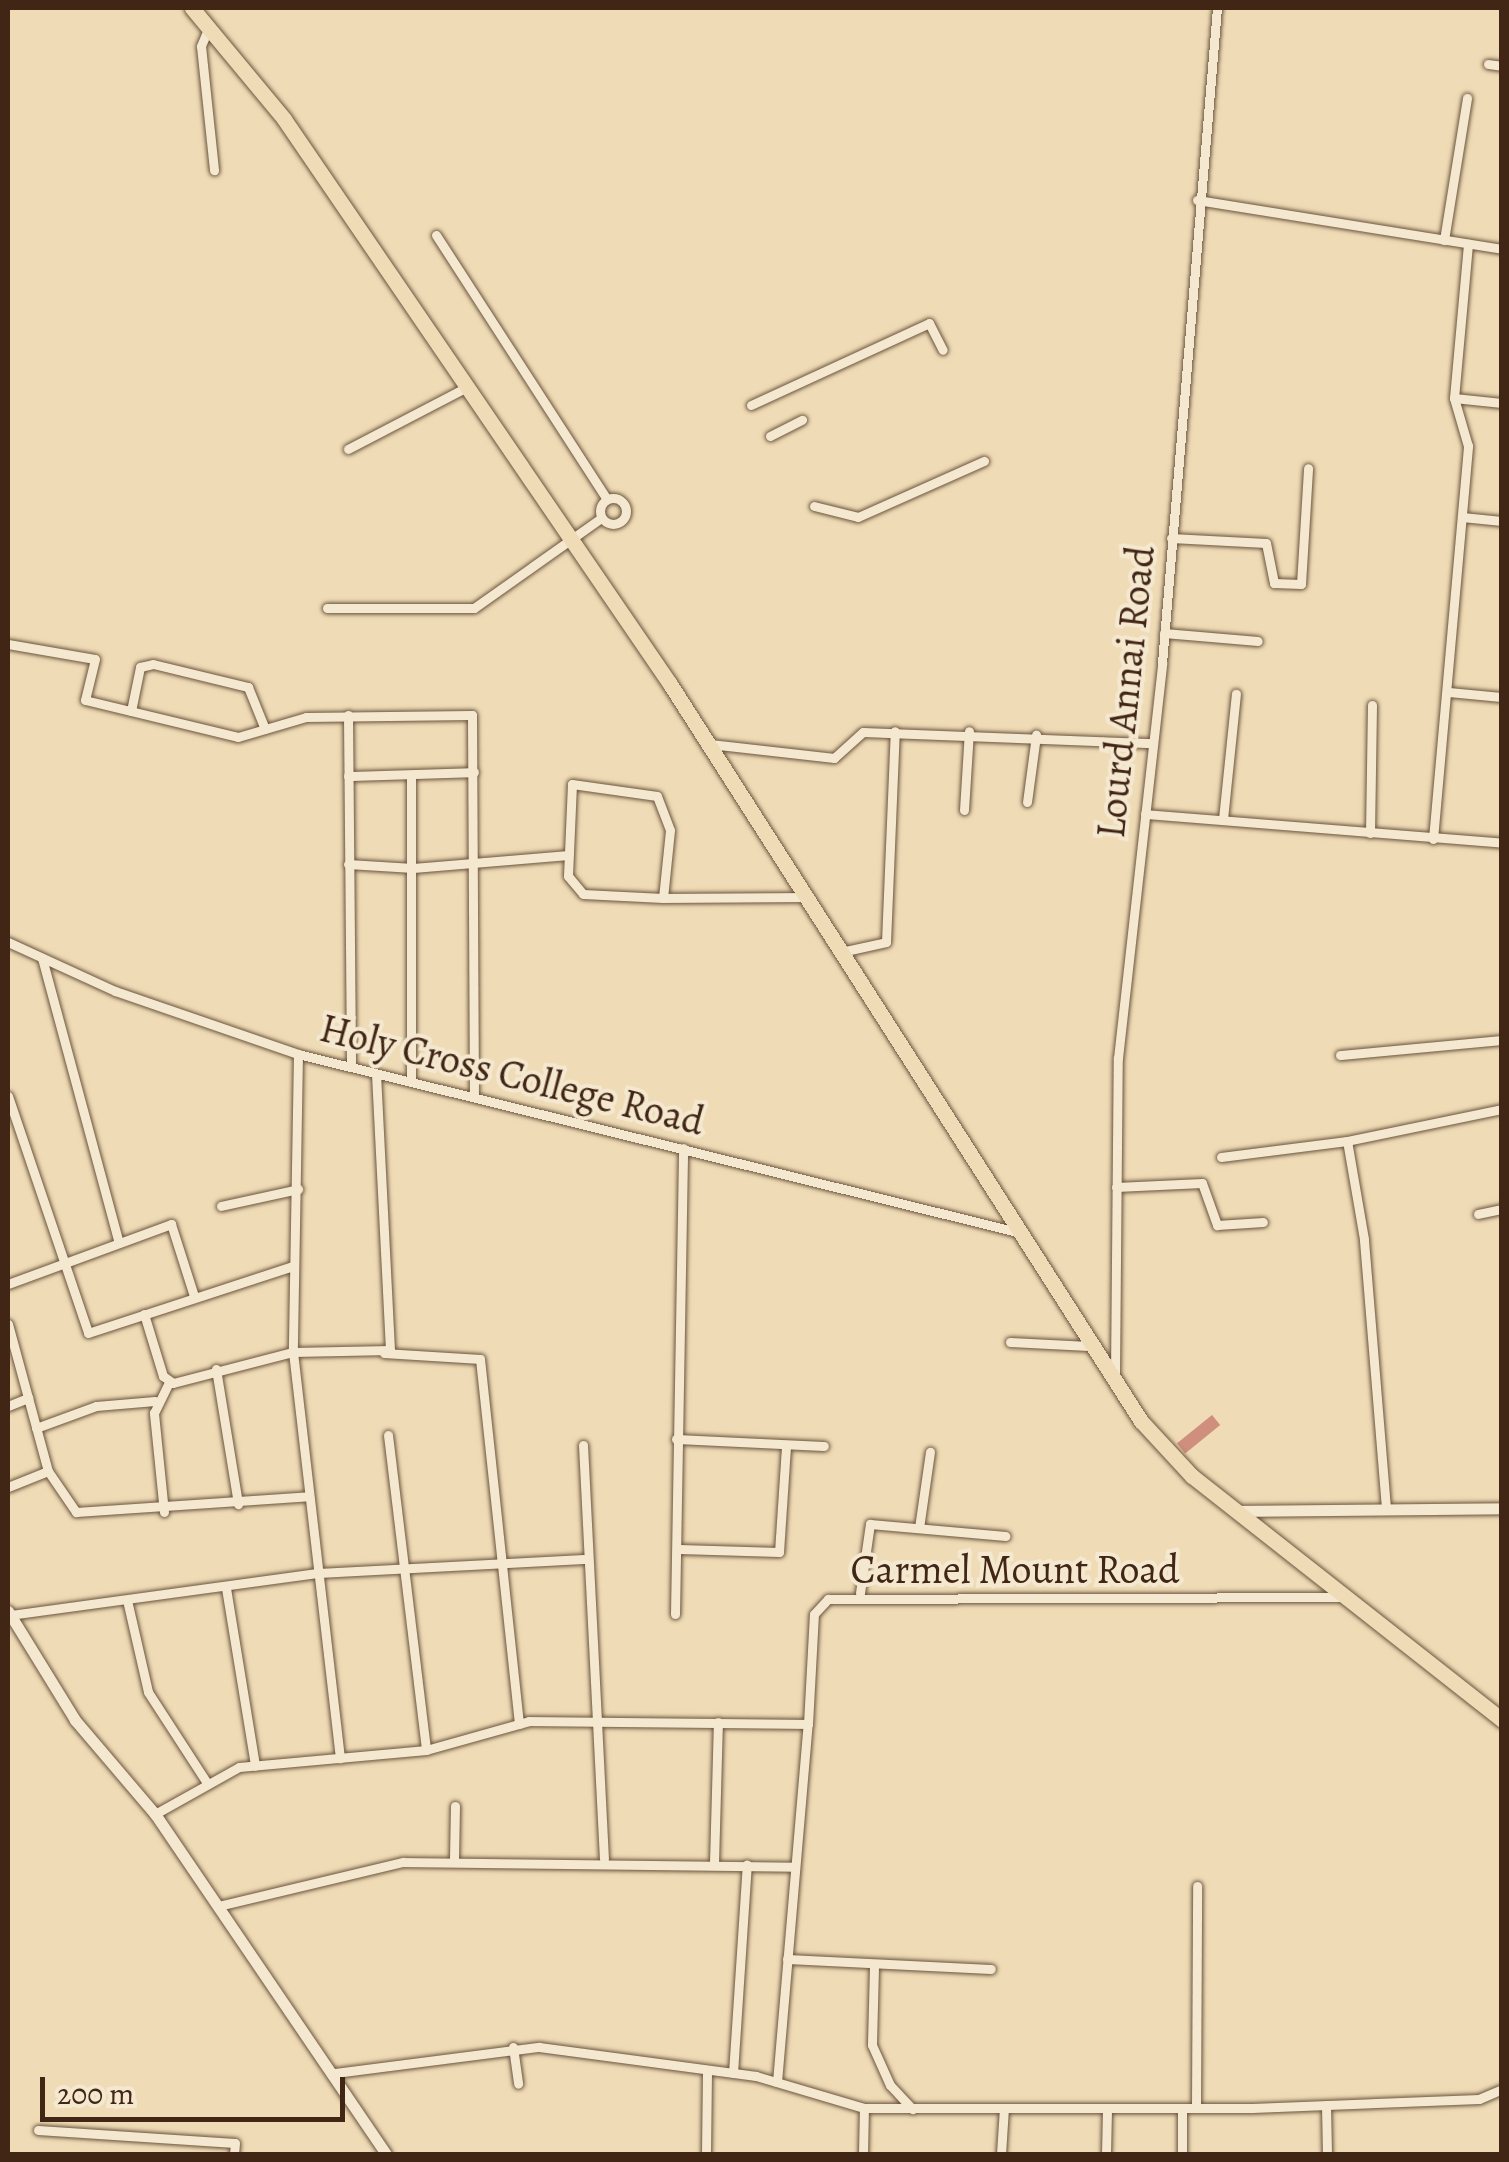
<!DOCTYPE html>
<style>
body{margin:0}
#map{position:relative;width:1509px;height:2162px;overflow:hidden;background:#efdcb6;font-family:Alegreya,serif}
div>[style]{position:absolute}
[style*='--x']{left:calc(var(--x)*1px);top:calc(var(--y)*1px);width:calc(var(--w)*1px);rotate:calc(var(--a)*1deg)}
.building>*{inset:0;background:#d08f7d;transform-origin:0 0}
.roads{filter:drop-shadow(0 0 2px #6c543e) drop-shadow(0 0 2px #6c543e)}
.minor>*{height:9px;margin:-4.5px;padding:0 4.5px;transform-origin:4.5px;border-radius:4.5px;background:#f5e8d0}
.minor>.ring{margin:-4.5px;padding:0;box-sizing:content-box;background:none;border:9px solid #f5e8d0;border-radius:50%}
.tertiary>*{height:11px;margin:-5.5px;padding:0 5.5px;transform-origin:5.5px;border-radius:5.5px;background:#f5e8d0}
.primary>*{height:15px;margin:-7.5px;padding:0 7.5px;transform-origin:7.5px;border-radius:7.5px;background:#efdcb6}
span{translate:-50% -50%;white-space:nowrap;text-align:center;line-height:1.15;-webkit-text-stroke:8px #f5e8d0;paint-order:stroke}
.street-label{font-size:40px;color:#412616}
.frame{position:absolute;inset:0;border:10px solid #412616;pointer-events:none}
.scale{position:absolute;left:40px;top:2077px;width:305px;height:45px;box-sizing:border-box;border:5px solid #412616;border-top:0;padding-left:12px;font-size:30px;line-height:35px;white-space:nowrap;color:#412616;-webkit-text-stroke:8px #f5e8d0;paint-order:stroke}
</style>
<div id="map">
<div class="building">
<div style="left:1212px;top:1415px;width:13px;height:45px;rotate:51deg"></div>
</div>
<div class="roads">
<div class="minor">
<div style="--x:209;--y:27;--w:21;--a:113"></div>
<div style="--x:201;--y:46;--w:125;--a:84"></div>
<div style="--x:1488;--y:64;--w:14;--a:8"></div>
<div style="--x:1197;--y:200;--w:309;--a:9.1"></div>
<div style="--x:436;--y:235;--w:315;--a:57.1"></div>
<div style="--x:1444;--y:240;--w:144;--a:-80.8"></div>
<div style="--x:1454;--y:398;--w:48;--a:5.9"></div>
<div style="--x:751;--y:405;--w:196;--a:-24.7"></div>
<div style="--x:929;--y:323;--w:30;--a:63"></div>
<div style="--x:770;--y:436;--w:36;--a:-27"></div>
<div style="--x:348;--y:449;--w:134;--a:-27.5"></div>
<div class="ring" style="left:600px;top:498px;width:17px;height:17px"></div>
<div style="--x:814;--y:506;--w:45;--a:14"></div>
<div style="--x:858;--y:517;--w:138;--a:-24"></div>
<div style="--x:1462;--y:517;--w:40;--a:5.7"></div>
<div style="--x:1171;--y:538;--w:95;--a:3"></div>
<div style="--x:1266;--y:543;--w:41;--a:78.7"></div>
<div style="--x:1274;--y:583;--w:27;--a:2"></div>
<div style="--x:1301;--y:584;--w:116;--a:-86.5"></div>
<div style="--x:327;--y:608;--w:147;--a:0"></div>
<div style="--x:474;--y:608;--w:156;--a:-35.3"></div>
<div style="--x:1164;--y:633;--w:94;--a:4.9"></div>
<div style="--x:8;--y:644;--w:88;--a:9.8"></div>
<div style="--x:95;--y:659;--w:42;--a:103.7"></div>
<div style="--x:85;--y:700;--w:157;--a:13.6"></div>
<div style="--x:238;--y:737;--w:71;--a:-16.4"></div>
<div style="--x:306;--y:717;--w:166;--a:-0.7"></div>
<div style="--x:472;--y:715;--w:381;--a:89.7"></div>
<div style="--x:1448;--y:692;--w:54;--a:5.3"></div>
<div style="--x:131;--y:711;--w:45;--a:-78.4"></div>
<div style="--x:140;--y:667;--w:13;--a:-13"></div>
<div style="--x:153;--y:664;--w:98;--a:13.6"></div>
<div style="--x:248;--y:687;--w:45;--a:68"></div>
<div style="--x:348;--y:715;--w:352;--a:89.5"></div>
<div style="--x:710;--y:744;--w:125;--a:6.4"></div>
<div style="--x:834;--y:758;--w:39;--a:-42"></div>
<div style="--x:863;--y:732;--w:290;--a:2.2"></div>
<div style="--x:348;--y:776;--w:126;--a:-1.8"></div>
<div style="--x:411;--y:779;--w:302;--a:90"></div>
<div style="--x:1027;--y:802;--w:68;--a:-82.3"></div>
<div style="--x:964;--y:810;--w:79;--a:-86.4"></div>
<div style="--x:1145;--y:814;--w:358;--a:4.6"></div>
<div style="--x:1223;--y:819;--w:126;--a:-84.1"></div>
<div style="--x:1370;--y:833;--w:128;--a:-89.1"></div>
<div style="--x:1433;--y:839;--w:395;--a:-84.9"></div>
<div style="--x:1468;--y:446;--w:50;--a:-106.3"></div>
<div style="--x:1454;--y:398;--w:155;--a:-84.8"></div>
<div style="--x:348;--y:864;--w:65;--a:3.5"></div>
<div style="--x:413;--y:868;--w:156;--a:-4.8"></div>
<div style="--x:663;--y:898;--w:68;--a:-84.1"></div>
<div style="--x:670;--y:830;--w:36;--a:-111"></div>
<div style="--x:657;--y:796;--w:86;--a:-172"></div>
<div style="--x:572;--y:784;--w:92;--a:92.5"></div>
<div style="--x:568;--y:876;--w:23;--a:50"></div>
<div style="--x:583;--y:894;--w:80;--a:2.9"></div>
<div style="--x:663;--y:898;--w:143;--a:-0.4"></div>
<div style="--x:8;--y:942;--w:118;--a:24.6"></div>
<div style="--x:115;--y:991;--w:194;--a:19"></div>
<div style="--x:298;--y:1054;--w:737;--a:13.9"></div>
<div style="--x:841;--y:952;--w:46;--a:-12.5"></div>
<div style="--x:886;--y:942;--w:211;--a:-87.6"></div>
<div style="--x:42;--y:958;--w:295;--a:74.9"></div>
<div style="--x:298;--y:1054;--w:298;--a:91"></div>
<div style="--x:293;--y:1352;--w:409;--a:83.4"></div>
<div style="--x:1340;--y:1055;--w:163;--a:-5.3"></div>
<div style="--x:8;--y:1096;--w:250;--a:71.3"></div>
<div style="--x:88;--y:1333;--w:216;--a:-18.1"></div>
<div style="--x:1221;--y:1157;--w:127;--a:-7.2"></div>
<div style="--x:1116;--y:1187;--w:86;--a:-2.7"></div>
<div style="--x:1202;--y:1183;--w:45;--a:70.3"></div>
<div style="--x:1217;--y:1225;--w:46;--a:-3.7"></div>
<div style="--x:221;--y:1206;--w:79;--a:-12.4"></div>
<div style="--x:1478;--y:1214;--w:25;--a:-12"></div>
<div style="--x:8;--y:1284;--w:174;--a:-20.2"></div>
<div style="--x:171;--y:1224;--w:76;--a:72.3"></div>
<div style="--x:144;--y:1314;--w:65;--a:73"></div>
<div style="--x:163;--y:1376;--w:12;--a:35"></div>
<div style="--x:173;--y:1383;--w:124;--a:-14.5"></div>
<div style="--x:293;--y:1352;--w:97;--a:-1.2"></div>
<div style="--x:390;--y:1350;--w:274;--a:-92.9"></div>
<div style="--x:8;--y:1324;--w:152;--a:74.8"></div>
<div style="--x:48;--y:1471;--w:50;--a:55.7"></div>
<div style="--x:76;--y:1512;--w:233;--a:-3.9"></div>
<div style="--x:1010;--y:1342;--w:79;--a:2.9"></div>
<div style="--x:384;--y:1353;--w:96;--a:3.6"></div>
<div style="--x:480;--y:1359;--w:367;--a:83.9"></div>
<div style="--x:216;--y:1369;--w:137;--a:80.7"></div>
<div style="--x:1115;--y:1375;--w:317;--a:-89.5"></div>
<div style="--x:1118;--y:1058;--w:397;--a:-83.6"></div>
<div style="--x:1162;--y:663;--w:657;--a:-85.2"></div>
<div style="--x:8;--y:1406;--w:22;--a:-22"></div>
<div style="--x:36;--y:1428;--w:64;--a:-20.1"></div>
<div style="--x:96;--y:1406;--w:59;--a:-4.8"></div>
<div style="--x:388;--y:1435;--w:317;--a:83.1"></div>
<div style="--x:676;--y:1439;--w:148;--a:2.7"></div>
<div style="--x:583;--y:1445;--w:414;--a:87.1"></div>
<div style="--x:8;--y:1487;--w:43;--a:-21.8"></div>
<div style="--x:1386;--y:1508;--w:270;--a:-94.7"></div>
<div style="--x:1364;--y:1239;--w:99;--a:-99.8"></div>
<div style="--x:1347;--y:1141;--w:158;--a:-11.7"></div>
<div style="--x:164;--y:1512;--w:100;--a:-95.8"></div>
<div style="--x:154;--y:1413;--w:34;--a:-64"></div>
<div style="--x:919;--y:1528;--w:77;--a:-81.8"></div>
<div style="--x:679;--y:1549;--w:100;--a:1.7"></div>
<div style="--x:779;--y:1552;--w:106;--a:-86.2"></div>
<div style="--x:226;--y:1588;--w:180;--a:80.7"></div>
<div style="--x:860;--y:1593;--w:70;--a:-81.8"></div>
<div style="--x:870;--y:1524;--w:136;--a:5.1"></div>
<div style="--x:127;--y:1600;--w:94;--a:77.1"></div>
<div style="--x:148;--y:1692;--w:108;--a:57"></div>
<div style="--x:675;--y:1614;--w:466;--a:-89"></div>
<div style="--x:10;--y:1615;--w:311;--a:-7.8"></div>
<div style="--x:318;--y:1573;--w:266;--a:-3"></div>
<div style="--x:155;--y:1814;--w:96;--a:-29.2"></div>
<div style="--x:239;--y:1767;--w:188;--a:-5.2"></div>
<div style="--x:426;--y:1750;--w:107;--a:-15.7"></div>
<div style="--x:529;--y:1721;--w:279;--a:0.6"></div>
<div style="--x:808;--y:1724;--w:110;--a:-86.9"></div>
<div style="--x:814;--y:1614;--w:21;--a:-47"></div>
<div style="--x:828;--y:1599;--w:514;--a:-0.22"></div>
<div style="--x:454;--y:1858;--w:52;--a:-88.9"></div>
<div style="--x:714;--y:1863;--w:141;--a:-88.4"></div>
<div style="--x:218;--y:1906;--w:190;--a:-13.4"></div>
<div style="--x:403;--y:1862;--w:389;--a:0.7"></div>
<div style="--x:787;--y:1959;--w:204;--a:2.8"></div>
<div style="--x:874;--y:1967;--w:78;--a:91.5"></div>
<div style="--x:872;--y:2045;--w:44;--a:65.8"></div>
<div style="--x:890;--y:2085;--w:33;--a:47"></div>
<div style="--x:513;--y:2047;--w:37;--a:82"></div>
<div style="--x:335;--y:2073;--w:206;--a:-7.3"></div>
<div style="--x:539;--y:2047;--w:219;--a:7.6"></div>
<div style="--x:756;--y:2076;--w:113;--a:16.5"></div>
<div style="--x:864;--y:2108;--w:388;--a:0"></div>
<div style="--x:1252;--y:2108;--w:227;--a:-2.3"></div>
<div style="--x:1479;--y:2099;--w:25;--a:-23"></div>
<div style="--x:733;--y:2073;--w:209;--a:-86.2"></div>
<div style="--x:777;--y:2082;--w:359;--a:-85.1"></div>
<div style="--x:1326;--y:2105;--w:49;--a:88.8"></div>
<div style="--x:1196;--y:2108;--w:222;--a:-89.7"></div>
<div style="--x:38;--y:2130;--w:197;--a:3.8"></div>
<div style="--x:235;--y:2143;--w:11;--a:95"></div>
<div style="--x:706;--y:2154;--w:84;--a:-89.3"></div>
<div style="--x:863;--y:2154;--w:46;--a:-88.8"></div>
<div style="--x:1001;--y:2154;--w:46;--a:-86.3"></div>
<div style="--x:1106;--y:2154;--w:45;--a:-88.7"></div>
<div style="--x:1182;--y:2154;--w:46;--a:-90"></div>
</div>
<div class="tertiary">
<div style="--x:1236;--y:1511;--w:266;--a:-0.6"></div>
<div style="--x:8;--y:1611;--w:128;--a:58.4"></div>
<div style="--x:75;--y:1720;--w:123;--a:49.6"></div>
<div style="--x:155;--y:1814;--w:411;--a:55.8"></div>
</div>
<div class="primary">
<div style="--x:192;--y:8;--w:144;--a:50.3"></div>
<div style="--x:284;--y:119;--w:684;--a:55.66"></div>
<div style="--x:670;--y:684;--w:875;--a:57.42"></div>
<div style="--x:1141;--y:1421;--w:75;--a:47.2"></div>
<div style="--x:1192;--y:1476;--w:395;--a:38.2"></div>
</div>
</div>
<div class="street-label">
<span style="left:1126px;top:692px;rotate:-84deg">Lourd Annai Road</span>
<span style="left:512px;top:1075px;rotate:14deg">Holy Cross College Road</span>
<span style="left:1015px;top:1570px">Carmel Mount Road</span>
</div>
<div class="frame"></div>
<div class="scale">200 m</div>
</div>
